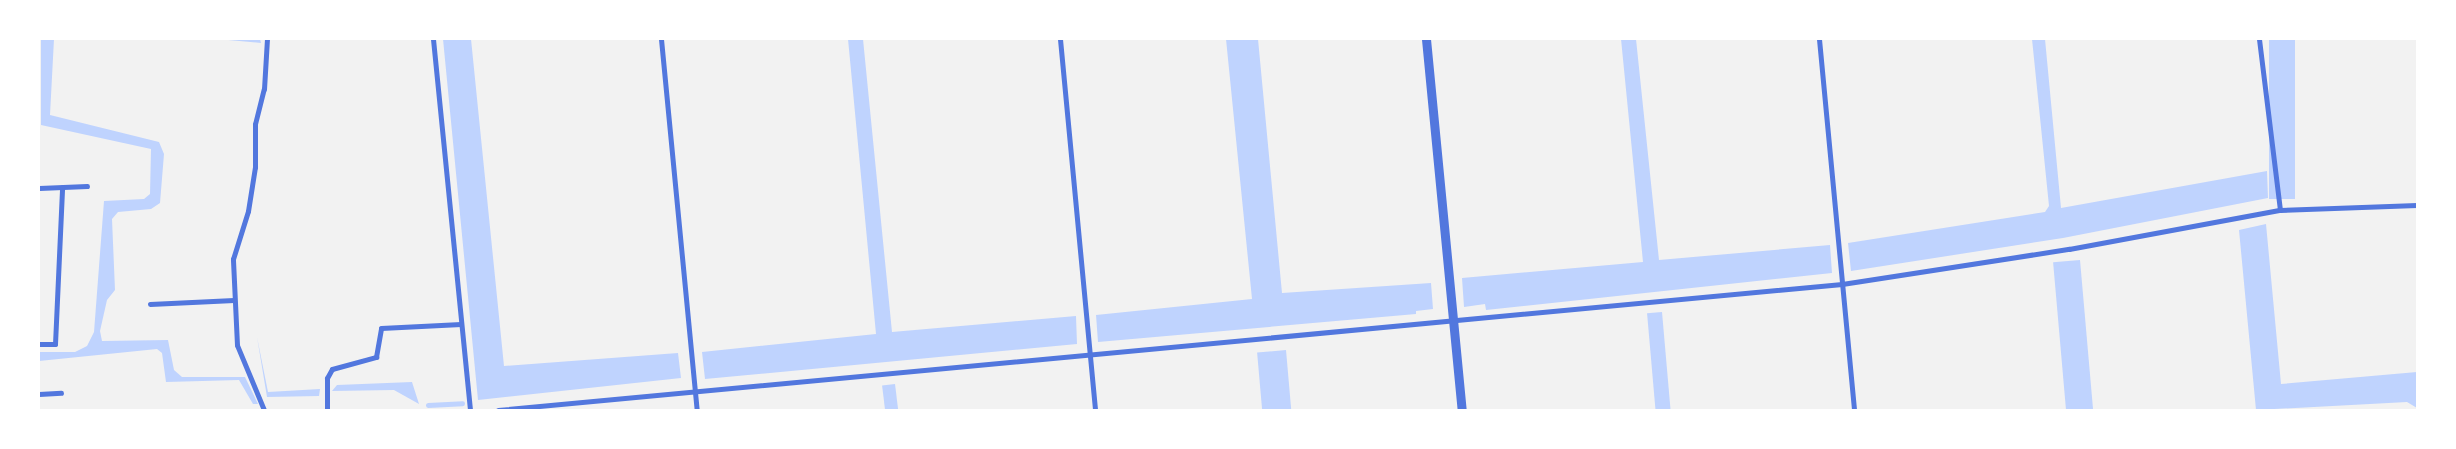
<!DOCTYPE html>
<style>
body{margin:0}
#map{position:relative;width:2456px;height:449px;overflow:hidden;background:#f2f2f2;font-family:Barlow,sans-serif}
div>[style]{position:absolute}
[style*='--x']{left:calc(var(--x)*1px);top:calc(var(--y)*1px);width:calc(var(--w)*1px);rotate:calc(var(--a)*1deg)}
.water>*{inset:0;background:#bfd3fe;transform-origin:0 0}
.stream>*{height:4.5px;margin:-2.25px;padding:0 2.25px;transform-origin:2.25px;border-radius:2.25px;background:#bfd3fe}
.minor>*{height:5px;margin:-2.5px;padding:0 2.5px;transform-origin:2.5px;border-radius:2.5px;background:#5277de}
.tertiary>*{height:9px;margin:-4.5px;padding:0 4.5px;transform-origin:4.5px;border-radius:4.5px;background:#5277de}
span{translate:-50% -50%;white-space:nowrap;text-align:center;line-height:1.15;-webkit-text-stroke:5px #fff;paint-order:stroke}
.frame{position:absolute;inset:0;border:40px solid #fff;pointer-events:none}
</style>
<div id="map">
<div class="water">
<div style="clip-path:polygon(41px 39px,54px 39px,50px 115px,159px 142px,164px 154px,160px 203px,151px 209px,118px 212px,112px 219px,115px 290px,107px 300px,100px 331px,102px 341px,168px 340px,174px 370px,182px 377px,245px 377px,258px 404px,253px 404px,239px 380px,166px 382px,162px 353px,157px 349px,39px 361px,39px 352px,75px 352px,87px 346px,94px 332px,104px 201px,144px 199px,150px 194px,151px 149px,41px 125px)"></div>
<div style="clip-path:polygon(217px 39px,260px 39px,261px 43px)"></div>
<div style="clip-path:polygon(443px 39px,471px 39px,504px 366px,678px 353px,681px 378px,478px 400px)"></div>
<div style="clip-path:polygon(848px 39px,863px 39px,892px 332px,1076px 316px,1077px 344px,705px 379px,702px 352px,876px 334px)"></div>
<div style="clip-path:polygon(1226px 39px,1258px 39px,1282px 293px,1431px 283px,1433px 309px,1416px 311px,1416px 314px,1098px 342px,1096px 315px,1252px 299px)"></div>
<div style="clip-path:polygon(1621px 39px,1636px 39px,1659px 260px,1830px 245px,1832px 273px,1486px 310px,1485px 304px,1464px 307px,1462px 278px,1643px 262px)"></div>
<div style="clip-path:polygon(2032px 39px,2045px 39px,2061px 208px,2267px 171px,2268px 198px,2063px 238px,1851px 271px,1848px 243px,2045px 212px,2049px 206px)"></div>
<div style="left:2269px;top:39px;width:26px;height:160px"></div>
<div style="clip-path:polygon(2266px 224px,2281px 384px,2417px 372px,2417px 408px,2407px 402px,2256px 410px,2239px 230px)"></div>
<div style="left:2080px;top:260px;width:151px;height:27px;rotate:85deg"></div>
<div style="left:1662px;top:312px;width:98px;height:15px;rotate:85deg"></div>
<div style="clip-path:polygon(257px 337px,268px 392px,320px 389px,319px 396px,267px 397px)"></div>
<div style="left:1286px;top:350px;width:60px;height:29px;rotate:85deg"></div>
<div style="clip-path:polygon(412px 382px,419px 404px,394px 390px,332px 391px,337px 385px)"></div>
<div style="left:895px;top:384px;width:26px;height:13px;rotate:83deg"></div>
</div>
<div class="stream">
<div style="--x:428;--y:405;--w:34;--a:-3"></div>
</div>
<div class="minor">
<div style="--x:433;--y:39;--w:373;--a:84.3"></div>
<div style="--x:661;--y:39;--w:373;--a:84.5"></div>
<div style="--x:1060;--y:39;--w:373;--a:84.6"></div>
<div style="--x:1819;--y:39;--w:373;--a:84.6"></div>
<div style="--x:2259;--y:39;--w:172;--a:83"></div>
<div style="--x:39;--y:188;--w:48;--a:-2.4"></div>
<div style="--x:150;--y:304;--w:84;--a:-2.7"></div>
<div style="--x:39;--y:344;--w:16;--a:0"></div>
<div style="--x:55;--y:344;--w:157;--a:-87.4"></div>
<div style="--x:39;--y:394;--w:22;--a:-3"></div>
<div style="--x:264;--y:410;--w:70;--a:-112.6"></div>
<div style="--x:237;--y:345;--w:86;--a:-92.7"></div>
<div style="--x:233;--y:259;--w:50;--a:-72.6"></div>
<div style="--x:248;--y:211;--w:45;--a:-81"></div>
<div style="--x:255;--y:167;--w:43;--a:-90"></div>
<div style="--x:255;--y:124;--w:36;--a:-76"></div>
<div style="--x:264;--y:89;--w:50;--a:-86.6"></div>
<div style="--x:327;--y:410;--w:32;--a:-90"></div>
<div style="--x:327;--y:378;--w:10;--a:-61"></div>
<div style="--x:332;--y:369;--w:46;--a:-15.3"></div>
<div style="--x:376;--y:357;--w:29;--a:-80"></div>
<div style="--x:381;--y:328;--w:80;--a:-2.9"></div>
<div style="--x:498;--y:410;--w:1350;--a:-5.36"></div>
<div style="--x:1842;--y:284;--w:230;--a:-8.8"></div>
<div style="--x:2069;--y:249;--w:215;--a:-10.5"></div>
<div style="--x:2280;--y:210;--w:137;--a:-2.1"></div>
</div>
<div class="tertiary">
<div style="--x:1426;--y:39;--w:373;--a:84.5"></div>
</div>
<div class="frame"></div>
</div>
